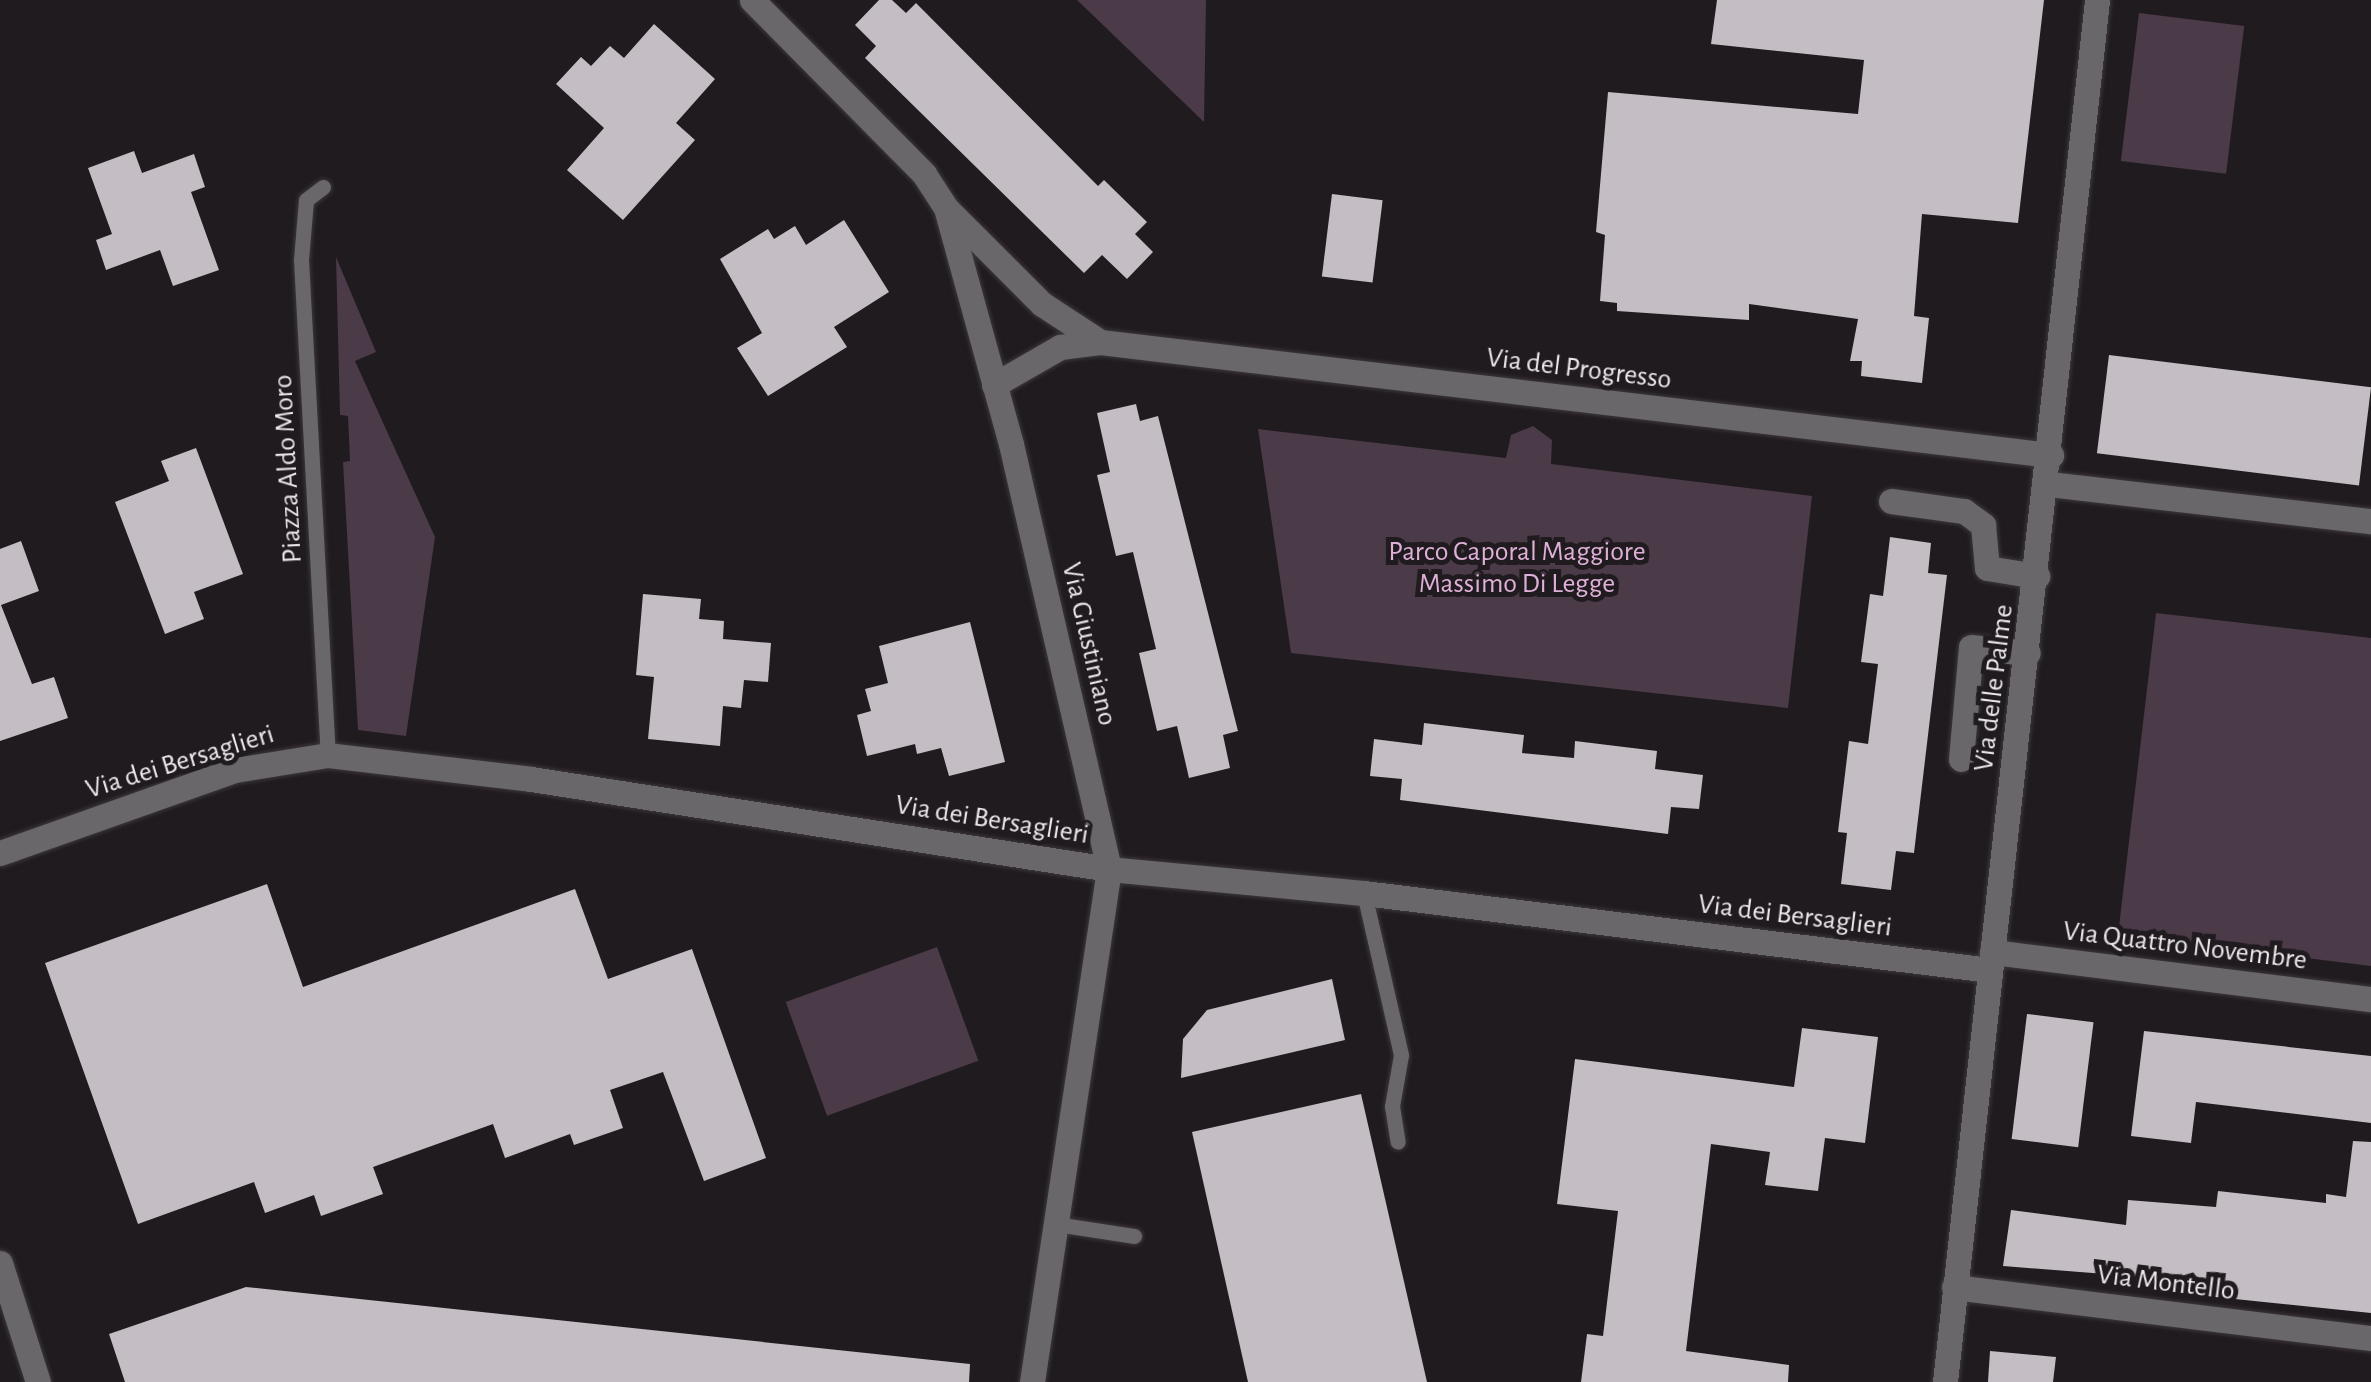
<!DOCTYPE html>
<style>
body{margin:0}
#map{position:relative;width:2371px;height:1382px;overflow:hidden;background:#201b1f;font-family:"Alegreya Sans",sans-serif}
div>[style]{position:absolute}
[style*='--x']{left:calc(var(--x)*1px);top:calc(var(--y)*1px);width:calc(var(--w)*1px);rotate:calc(var(--a)*1deg)}
.green>*{inset:0;background:#4b3a48;transform-origin:0 0}
.building>*{inset:0;background:#c4bdc3;transform-origin:0 0}
.roads{filter:drop-shadow(0 0 2px #3d383c) drop-shadow(0 0 2px #3d383c)}
.service>*{height:15px;margin:-7.5px;padding:0 7.5px;transform-origin:7.5px;border-radius:7.5px;background:#6a676a}
.minor>*{height:25px;margin:-12.5px;padding:0 12.5px;transform-origin:12.5px;border-radius:12.5px;background:#6a676a}
.tertiary>*{height:25px;margin:-12.5px;padding:0 12.5px;transform-origin:12.5px;border-radius:12.5px;background:#6a676a}
span{translate:-50% -50%;white-space:nowrap;text-align:center;line-height:1.15;-webkit-text-stroke:10px #201b1f;paint-order:stroke}
.street-label{font-size:28px;color:#ece8ec}
.park-label{font-size:28px;color:#deb0d7}
</style>
<div id="map">
<div class="green">
<div style="clip-path:polygon(1077px 0,1206px 0,1204px 122px)"></div>
<div style="left:2139px;top:13px;width:106px;height:149px;rotate:7deg"></div>
<div style="clip-path:polygon(336px 257px,376px 352px,355px 361px,435px 537px,406px 736px,358px 730px,343px 462px,350px 461px,348px 416px,340px 415px)"></div>
<div style="clip-path:polygon(1533px 426px,1552px 440px,1551px 464px,1812px 496px,1788px 708px,1291px 653px,1258px 429px,1506px 458px,1511px 435px)"></div>
<div style="clip-path:polygon(2156px 613px,2371px 638px,2371px 966px,2118px 935px)"></div>
<div style="left:937px;top:947px;width:121px;height:161px;rotate:70deg"></div>
</div>
<div class="building">
<div style="clip-path:polygon(879px 0,892px 0,906px 13px,916px 3px,1098px 186px,1104px 180px,1147px 222px,1135px 234px,1153px 252px,1127px 279px,1102px 255px,1084px 273px,865px 58px,876px 46px,855px 25px)"></div>
<div style="clip-path:polygon(1717px 0,2044px 0,2018px 223px,1922px 214px,1914px 316px,1929px 318px,1922px 383px,1861px 376px,1862px 361px,1850px 361px,1858px 319px,1749px 304px,1749px 320px,1617px 311px,1617px 303px,1600px 301px,1605px 235px,1596px 232px,1608px 92px,1858px 114px,1864px 60px,1711px 44px)"></div>
<div style="clip-path:polygon(654px 24px,715px 79px,676px 123px,695px 140px,623px 220px,567px 170px,604px 128px,556px 84px,581px 57px,591px 66px,610px 46px,624px 58px)"></div>
<div style="clip-path:polygon(134px 151px,142px 173px,194px 154px,205px 187px,191px 192px,219px 270px,173px 286px,160px 250px,106px 270px,96px 240px,112px 234px,88px 168px)"></div>
<div style="left:1332px;top:194px;width:51px;height:83px;rotate:7deg"></div>
<div style="clip-path:polygon(844px 220px,889px 292px,834px 327px,847px 347px,768px 396px,737px 348px,762px 333px,720px 259px,768px 229px,774px 239px,795px 226px,806px 245px)"></div>
<div style="left:2109px;top:355px;width:264px;height:99px;rotate:7deg"></div>
<div style="clip-path:polygon(1136px 404px,1140px 421px,1158px 416px,1238px 731px,1223px 735px,1230px 768px,1189px 778px,1177px 726px,1157px 731px,1139px 653px,1156px 649px,1133px 552px,1116px 556px,1097px 475px,1110px 472px,1097px 413px)"></div>
<div style="clip-path:polygon(196px 448px,243px 574px,194px 592px,204px 619px,165px 634px,115px 502px,169px 481px,161px 461px)"></div>
<div style="clip-path:polygon(1890px 537px,1931px 543px,1928px 573px,1947px 575px,1914px 853px,1896px 851px,1891px 890px,1841px 884px,1847px 833px,1838px 832px,1849px 741px,1868px 744px,1878px 664px,1861px 662px,1870px 594px,1883px 596px)"></div>
<div style="clip-path:polygon(21px 541px,39px 591px,1px 605px,32px 684px,54px 677px,68px 718px,0 741px,0 549px)"></div>
<div style="clip-path:polygon(643px 594px,701px 599px,699px 619px,724px 621px,723px 639px,771px 643px,768px 682px,744px 680px,741px 708px,723px 706px,720px 746px,648px 739px,654px 677px,636px 675px)"></div>
<div style="clip-path:polygon(970px 622px,1005px 762px,949px 776px,941px 748px,917px 754px,915px 744px,867px 756px,857px 715px,871px 711px,865px 689px,888px 683px,879px 646px)"></div>
<div style="clip-path:polygon(1424px 723px,1524px 735px,1522px 753px,1574px 758px,1575px 741px,1657px 751px,1655px 769px,1703px 775px,1699px 809px,1671px 807px,1668px 834px,1400px 800px,1402px 779px,1370px 776px,1374px 739px,1422px 745px)"></div>
<div style="clip-path:polygon(267px 884px,303px 987px,575px 889px,608px 979px,692px 949px,766px 1158px,704px 1181px,663px 1072px,610px 1090px,623px 1128px,574px 1145px,570px 1134px,505px 1158px,493px 1124px,373px 1167px,383px 1194px,321px 1216px,314px 1195px,265px 1213px,254px 1182px,138px 1224px,45px 963px)"></div>
<div style="clip-path:polygon(1332px 979px,1345px 1040px,1181px 1078px,1183px 1039px,1207px 1010px)"></div>
<div style="left:2027px;top:1014px;width:67px;height:126px;rotate:7deg"></div>
<div style="clip-path:polygon(1802px 1028px,1878px 1037px,1865px 1143px,1825px 1138px,1818px 1191px,1765px 1185px,1770px 1152px,1711px 1144px,1686px 1351px,1789px 1365px,1788px 1382px,1581px 1382px,1587px 1334px,1603px 1336px,1618px 1211px,1557px 1204px,1575px 1059px,1794px 1087px)"></div>
<div style="clip-path:polygon(2144px 1031px,2371px 1056px,2371px 1123px,2196px 1102px,2191px 1143px,2131px 1136px)"></div>
<div style="clip-path:polygon(1361px 1094px,1427px 1382px,1248px 1382px,1192px 1132px)"></div>
<div style="clip-path:polygon(2353px 1141px,2371px 1142px,2371px 1313px,2206px 1296px,2208px 1282px,2003px 1266px,2011px 1210px,2126px 1225px,2128px 1200px,2216px 1207px,2218px 1191px,2326px 1203px,2326px 1194px,2346px 1197px)"></div>
<div style="clip-path:polygon(246px 1287px,970px 1364px,969px 1382px,125px 1382px,109px 1334px)"></div>
<div style="clip-path:polygon(1990px 1351px,2056px 1357px,2053px 1382px,1988px 1382px)"></div>
</div>
<div class="roads">
<div class="service">
<div style="--x:323;--y:187;--w:21;--a:143"></div>
<div style="--x:306;--y:200;--w:60;--a:94.8"></div>
<div style="--x:301;--y:260;--w:496;--a:86.9"></div>
<div style="--x:1364;--y:893;--w:166;--a:77.1"></div>
<div style="--x:1401;--y:1055;--w:52;--a:100"></div>
<div style="--x:1392;--y:1106;--w:36;--a:81"></div>
<div style="--x:1056;--y:1224;--w:79;--a:8.7"></div>
</div>
<div class="minor">
<div style="--x:752;--y:0;--w:245;--a:45.3"></div>
<div style="--x:924;--y:174;--w:40;--a:57.1"></div>
<div style="--x:946;--y:208;--w:245;--a:74.6"></div>
<div style="--x:1011;--y:444;--w:436;--a:77"></div>
<div style="--x:1109;--y:869;--w:519;--a:98.54"></div>
<div style="--x:948;--y:210;--w:133;--a:45"></div>
<div style="--x:1042;--y:304;--w:69;--a:33.2"></div>
<div style="--x:1100;--y:342;--w:958;--a:6.78"></div>
<div style="--x:994;--y:385;--w:76;--a:-29.9"></div>
<div style="--x:1060;--y:347;--w:40;--a:-7.1"></div>
<div style="--x:2049;--y:484;--w:324;--a:6.6"></div>
<div style="--x:1891;--y:501;--w:74;--a:7.8"></div>
<div style="--x:1964;--y:511;--w:24;--a:36"></div>
<div style="--x:1983;--y:525;--w:43;--a:84.7"></div>
<div style="--x:1987;--y:568;--w:51;--a:9.1"></div>
<div style="--x:1961;--y:759;--w:112;--a:-84.9"></div>
<div style="--x:1971;--y:647;--w:57;--a:6"></div>
<div style="--x:0;--y:853;--w:249;--a:-19.5"></div>
<div style="--x:235;--y:770;--w:94;--a:-9.2"></div>
<div style="--x:328;--y:755;--w:204;--a:6.7"></div>
<div style="--x:531;--y:779;--w:585;--a:8.85"></div>
<div style="--x:1109;--y:869;--w:256;--a:5.4"></div>
<div style="--x:1364;--y:893;--w:631;--a:7.01"></div>
<div style="--x:1992;--y:952;--w:382;--a:7.1"></div>
<div style="--x:1954;--y:1287;--w:420;--a:7"></div>
<div style="--x:1945;--y:1382;--w:1390;--a:-83.72"></div>
</div>
<div class="tertiary">
<div style="--x:0;--y:1263;--w:125;--a:72.3"></div>
</div>
</div>
<div class="street-label">
<span style="left:1579px;top:369px;rotate:7deg">Via del Progresso</span>
<span style="left:288px;top:469px;rotate:-93deg">Piazza Aldo Moro</span>
<span style="left:1089px;top:644px;rotate:77deg">Via Giustiniano</span>
<span style="left:1994px;top:688px;rotate:-83deg">Via delle Palme</span>
<span style="left:180px;top:762px;rotate:-17deg">Via dei Bersaglieri</span>
<span style="left:992px;top:820px;rotate:9deg">Via dei Bersaglieri</span>
<span style="left:1795px;top:916px;rotate:7deg">Via dei Bersaglieri</span>
<span style="left:2185px;top:946px;rotate:7deg">Via Quattro Novembre</span>
<span style="left:2166px;top:1283px;rotate:7deg">Via Montello</span>
</div>
<div class="park-label">
<span style="left:1517px;top:568px">Parco Caporal Maggiore<br>Massimo Di Legge</span>
</div>
</div>
